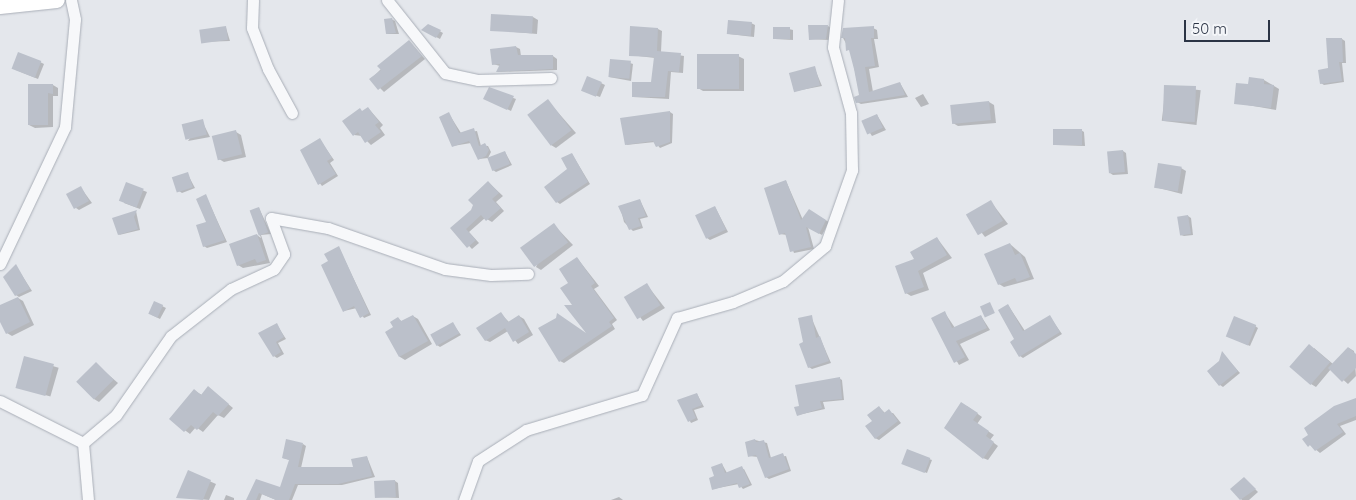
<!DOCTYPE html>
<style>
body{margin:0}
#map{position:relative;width:1356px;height:500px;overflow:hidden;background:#e4e7ec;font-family:Quicksand,sans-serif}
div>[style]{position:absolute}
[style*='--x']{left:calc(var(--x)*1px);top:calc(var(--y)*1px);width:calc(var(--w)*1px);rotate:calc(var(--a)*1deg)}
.shadow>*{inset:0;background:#0003;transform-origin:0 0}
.building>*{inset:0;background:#bbc0ca;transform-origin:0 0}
.roads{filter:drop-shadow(0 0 1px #a9aeb7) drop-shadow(0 0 1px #a9aeb7)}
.street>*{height:11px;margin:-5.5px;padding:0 5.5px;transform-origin:5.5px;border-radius:5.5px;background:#f7f8fa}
.secondary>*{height:16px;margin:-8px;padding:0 8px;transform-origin:8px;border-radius:8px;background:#fff}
span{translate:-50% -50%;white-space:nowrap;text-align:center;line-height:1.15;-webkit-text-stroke:4px #f4f6f9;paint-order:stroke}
.scale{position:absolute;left:1184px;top:20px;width:86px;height:22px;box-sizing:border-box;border:2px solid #2b3445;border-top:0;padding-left:6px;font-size:15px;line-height:18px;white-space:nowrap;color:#2b3445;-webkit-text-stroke:4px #f4f6f9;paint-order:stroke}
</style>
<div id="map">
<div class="shadow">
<div style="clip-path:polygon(533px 17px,538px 20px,537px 34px,492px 30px)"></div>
<div style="clip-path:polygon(391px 19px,395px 21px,399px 34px,387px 34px)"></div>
<div style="clip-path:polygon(751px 23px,755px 25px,754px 37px,729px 34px)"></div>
<div style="clip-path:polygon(429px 25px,443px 33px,440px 39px,423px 30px)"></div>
<div style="clip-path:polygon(828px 26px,831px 28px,829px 40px,810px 39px)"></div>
<div style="clip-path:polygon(631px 27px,658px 29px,662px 31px,661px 52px,684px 56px,683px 73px,671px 72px,669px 99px,633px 97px,652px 83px,655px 58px,630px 55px)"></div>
<div style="clip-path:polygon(226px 28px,230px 41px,201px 42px)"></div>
<div style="clip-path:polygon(873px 28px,877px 30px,878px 39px,874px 39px,879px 67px,869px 69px,873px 92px,900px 83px,908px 97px,861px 104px,857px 102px,860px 96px,851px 52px,843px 38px)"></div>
<div style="clip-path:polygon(789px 29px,793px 30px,793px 40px,775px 39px)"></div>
<div style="clip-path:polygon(1342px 39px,1345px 41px,1346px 63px,1342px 63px,1344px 82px,1324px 85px,1321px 83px)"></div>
<div style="clip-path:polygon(409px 41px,425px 59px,384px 92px,371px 79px)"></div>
<div style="clip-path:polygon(516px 47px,520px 49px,521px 56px,553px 56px,557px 59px,557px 70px,497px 72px,500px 66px,493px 64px)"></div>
<div style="clip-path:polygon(738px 56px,744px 59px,744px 91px,703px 91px,698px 88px)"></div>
<div style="clip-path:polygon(40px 62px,44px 64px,38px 79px,16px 70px)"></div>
<div style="clip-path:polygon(630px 63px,633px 64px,631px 81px,609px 77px)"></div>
<div style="clip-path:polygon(814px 67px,822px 86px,796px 91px)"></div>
<div style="clip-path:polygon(1264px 80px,1279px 89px,1276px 110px,1236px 103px,1250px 85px)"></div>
<div style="clip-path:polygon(601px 83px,605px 85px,600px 97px,586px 92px)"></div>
<div style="clip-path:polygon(53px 85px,58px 88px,58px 96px,53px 96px,53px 127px,35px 128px,29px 125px,29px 86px)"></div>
<div style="left:1166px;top:86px;width:35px;height:35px;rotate:7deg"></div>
<div style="clip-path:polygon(489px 89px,516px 99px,511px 111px,488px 100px)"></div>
<div style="clip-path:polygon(923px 94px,929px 104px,921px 107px,915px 98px)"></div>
<div style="clip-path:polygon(548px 101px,576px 133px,556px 148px,551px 145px)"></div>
<div style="clip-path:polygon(989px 102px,994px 105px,996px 123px,958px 126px,953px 123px,951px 106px)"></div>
<div style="clip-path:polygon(368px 108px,383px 125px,380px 128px,385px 135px,371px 145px,362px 136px,354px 135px,363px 112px)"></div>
<div style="clip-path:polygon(670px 112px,673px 114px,672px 143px,660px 148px,655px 142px,626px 145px)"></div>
<div style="clip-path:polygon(449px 114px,461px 133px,477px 131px,481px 146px,488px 146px,491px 152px,488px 158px,479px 159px,471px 143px,453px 146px)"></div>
<div style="clip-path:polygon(877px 115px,886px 130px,872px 136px,862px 121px)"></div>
<div style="clip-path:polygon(202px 121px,210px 137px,188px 141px)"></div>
<div style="clip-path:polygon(1081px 130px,1084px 132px,1085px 146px,1055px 145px)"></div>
<div style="clip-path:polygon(236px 132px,241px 135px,246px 157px,224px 162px,219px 159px)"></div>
<div style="clip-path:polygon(320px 140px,334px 160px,330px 163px,338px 176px,322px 186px,313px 174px)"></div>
<div style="clip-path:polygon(1123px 151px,1126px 153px,1128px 174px,1113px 175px,1110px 173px)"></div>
<div style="clip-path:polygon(505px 152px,512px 165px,496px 172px,493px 170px)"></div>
<div style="clip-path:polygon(572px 154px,590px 184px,560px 204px,557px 202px)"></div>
<div style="clip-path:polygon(1181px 168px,1186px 171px,1182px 194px,1155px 187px)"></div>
<div style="clip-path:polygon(187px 173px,195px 188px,182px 193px,179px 191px)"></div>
<div style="clip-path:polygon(786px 181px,803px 220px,809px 211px,829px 222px,822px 235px,808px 227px,814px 249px,794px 253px,787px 235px,780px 234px)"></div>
<div style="clip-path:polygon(488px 182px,503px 196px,496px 202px,504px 211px,492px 222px,485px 218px,469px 232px,479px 243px,472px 249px,452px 228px,472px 210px)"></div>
<div style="clip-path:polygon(127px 184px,147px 192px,140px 209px,124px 203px)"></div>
<div style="clip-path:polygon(81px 188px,92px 203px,79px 210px,76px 208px)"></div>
<div style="clip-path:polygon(206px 196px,227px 242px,207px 248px,204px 246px,208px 223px)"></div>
<div style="clip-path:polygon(640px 200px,648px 217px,640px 219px,643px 228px,633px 231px,624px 222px,620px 206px)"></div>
<div style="clip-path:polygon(991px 202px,1008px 224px,985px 237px,968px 215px)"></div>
<div style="clip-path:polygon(715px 207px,728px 232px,710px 240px,707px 238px)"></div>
<div style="clip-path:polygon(259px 208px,271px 234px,261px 235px,270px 263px,243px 268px,238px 265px,257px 235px,261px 238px,251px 211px)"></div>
<div style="clip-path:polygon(136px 211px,140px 230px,119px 235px)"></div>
<div style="clip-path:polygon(1188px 216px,1191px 218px,1193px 235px,1184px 236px,1181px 235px)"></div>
<div style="clip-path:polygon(554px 225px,573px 245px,541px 270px,536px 267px)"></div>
<div style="clip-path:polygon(937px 238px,952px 258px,923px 273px,929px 290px,911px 296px,906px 293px,916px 259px)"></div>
<div style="clip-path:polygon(1010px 244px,1025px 257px,1034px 279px,1004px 287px,999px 284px)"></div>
<div style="clip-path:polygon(339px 248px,371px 315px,364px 318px,357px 308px,344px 311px,329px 261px)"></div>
<div style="clip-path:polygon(577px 258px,599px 286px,594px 289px,617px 320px,612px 324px,615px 329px,564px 363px,560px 361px,589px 336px,574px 307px,570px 283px)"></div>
<div style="clip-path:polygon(16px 266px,32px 291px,19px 297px,16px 295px)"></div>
<div style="clip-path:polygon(647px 285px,665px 308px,643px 321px,626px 298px)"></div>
<div style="clip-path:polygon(18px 298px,23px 301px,34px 325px,12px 336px,7px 333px,0 319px,0 306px)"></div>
<div style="clip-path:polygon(1008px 305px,1025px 331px,1050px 317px,1062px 334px,1023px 358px,1020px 356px)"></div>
<div style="clip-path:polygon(162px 306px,166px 308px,160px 319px,152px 315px)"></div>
<div style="clip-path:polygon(945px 313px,955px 328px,981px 316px,990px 330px,960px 344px,969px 360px,959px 365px,932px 319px)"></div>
<div style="clip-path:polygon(501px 314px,510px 323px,519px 316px,524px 319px,533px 335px,518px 344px,508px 331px,490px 342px,485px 340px)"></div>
<div style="clip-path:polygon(413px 316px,418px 319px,432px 344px,405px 360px,400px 357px,386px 332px,394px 328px,398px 319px,403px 322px)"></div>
<div style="clip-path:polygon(811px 317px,831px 363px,812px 369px,809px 367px,804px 343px)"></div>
<div style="clip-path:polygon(453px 324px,461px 335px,440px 347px,437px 345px)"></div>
<div style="clip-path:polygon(277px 325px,286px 339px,278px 343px,284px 354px,277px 358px,274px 356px)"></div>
<div style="clip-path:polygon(1255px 326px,1258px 328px,1250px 346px,1230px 337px)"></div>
<div style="clip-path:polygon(1314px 348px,1333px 364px,1349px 348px,1354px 351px,1356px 376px,1348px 384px,1331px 369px,1316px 387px,1311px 384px)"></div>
<div style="clip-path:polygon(1222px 353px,1240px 373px,1223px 387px,1220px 385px)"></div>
<div style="left:25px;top:358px;width:35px;height:30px;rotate:16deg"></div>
<div style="clip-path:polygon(96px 364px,118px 383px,99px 402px,94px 399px)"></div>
<div style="clip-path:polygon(839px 378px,842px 380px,844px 400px,823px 402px,825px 409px,798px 415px)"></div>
<div style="clip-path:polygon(209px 388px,233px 408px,224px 418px,218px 415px,203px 432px,196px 427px,190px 434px,170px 419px,195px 391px,202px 395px)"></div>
<div style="clip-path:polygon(697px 394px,704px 407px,694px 410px,698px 420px,691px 423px,679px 401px)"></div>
<div style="clip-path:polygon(1356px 399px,1356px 420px,1340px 426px,1346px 434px,1320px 453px,1304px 440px)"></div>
<div style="clip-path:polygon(967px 406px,982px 417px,977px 424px,994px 435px,990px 440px,998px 446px,988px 460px,983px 458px)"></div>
<div style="clip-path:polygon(879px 407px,886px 414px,893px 413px,901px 423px,879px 440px,875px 438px,874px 421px)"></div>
<div style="clip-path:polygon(755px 440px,767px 443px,771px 458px,786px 456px,791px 471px,769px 479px,766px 477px,758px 457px,749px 456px)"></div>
<div style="clip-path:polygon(303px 444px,306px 446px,301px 468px,354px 468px,367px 457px,375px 477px,342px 485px,298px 485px,292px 500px,276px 500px,262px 494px,260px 500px,248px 500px,257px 480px,281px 489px,290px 460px,283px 458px)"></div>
<div style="clip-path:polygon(929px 459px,932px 460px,927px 473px,906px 465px)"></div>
<div style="clip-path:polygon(722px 464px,727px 473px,744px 469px,752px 485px,743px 489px,739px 484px,713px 489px)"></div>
<div style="clip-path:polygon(189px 472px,216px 484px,209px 500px,178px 497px)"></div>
<div style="clip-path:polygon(1244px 478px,1258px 492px,1249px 500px,1242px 500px,1232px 489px)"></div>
<div style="clip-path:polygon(395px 481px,398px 483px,399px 498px,376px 497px)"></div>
<div style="clip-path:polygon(226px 495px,234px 498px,234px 500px,224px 500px)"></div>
<div style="clip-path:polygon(619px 497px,623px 500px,611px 500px)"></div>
</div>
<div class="building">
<div style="left:491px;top:14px;width:42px;height:17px;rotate:3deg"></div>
<div style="clip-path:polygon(392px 18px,396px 33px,386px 34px,384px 19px)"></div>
<div style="left:728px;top:20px;width:24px;height:14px;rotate:5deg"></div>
<div style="clip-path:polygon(428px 24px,441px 30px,436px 38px,421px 30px)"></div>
<div style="clip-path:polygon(808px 25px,828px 25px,826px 39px,809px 40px)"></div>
<div style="left:226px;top:26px;width:14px;height:27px;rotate:82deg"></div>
<div style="clip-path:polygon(630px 26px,658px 28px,657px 51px,681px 53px,679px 72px,668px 71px,665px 97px,632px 97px,632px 82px,651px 82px,654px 57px,629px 56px)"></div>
<div style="clip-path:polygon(874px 26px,874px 38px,871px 38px,875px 66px,865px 67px,869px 92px,900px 82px,905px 95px,856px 103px,854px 97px,859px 95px,854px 69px,849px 50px,846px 51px,845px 38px,841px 38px,843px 28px)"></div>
<div style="left:790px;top:27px;width:12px;height:17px;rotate:90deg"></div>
<div style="clip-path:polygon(1326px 38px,1342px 38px,1343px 62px,1339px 62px,1342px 81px,1320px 84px,1318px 70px,1328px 68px)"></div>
<div style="clip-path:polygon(409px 40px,422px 56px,378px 90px,369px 79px,381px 70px,377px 66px)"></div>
<div style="clip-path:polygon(516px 46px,518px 55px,553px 55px,553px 69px,496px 72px,500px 64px,492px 65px,490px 49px)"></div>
<div style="left:18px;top:52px;width:25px;height:18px;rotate:21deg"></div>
<div style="left:697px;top:54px;width:42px;height:35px"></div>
<div style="left:610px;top:59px;width:21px;height:18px;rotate:5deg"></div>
<div style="left:815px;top:66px;width:20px;height:27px;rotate:75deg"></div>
<div style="left:587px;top:76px;width:16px;height:16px;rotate:22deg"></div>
<div style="clip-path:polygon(1249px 77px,1264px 79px,1264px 84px,1274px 85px,1271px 108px,1234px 104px,1236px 83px,1248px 84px)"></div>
<div style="clip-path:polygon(28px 84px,53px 84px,53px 94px,48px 93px,48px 125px,28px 125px)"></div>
<div style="left:1164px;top:85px;width:32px;height:36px;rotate:2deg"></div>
<div style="clip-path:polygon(489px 87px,514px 96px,507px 110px,483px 99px)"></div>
<div style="left:548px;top:99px;width:39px;height:26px;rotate:53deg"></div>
<div style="left:989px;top:101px;width:19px;height:39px;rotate:84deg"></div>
<div style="clip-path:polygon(368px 107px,379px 122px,375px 125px,381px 132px,365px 143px,358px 132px,353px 136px,342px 121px,360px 108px,362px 111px)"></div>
<div style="clip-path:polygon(670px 111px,670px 142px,656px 147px,653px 141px,625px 145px,620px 118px)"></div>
<div style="clip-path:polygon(449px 112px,459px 133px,474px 128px,479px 146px,485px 143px,489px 150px,486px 156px,478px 160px,469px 141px,452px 147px,439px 117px)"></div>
<div style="left:877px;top:114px;width:15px;height:17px;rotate:67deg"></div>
<div style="left:203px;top:119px;width:16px;height:22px;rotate:76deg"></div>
<div style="left:1082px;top:129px;width:16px;height:29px;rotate:90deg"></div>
<div style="left:236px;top:130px;width:25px;height:25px;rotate:76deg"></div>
<div style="clip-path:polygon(320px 138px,332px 158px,327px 161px,336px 174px,318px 185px,300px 150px)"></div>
<div style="left:1123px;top:150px;width:22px;height:16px;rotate:85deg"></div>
<div style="left:505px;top:151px;width:14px;height:19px;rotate:69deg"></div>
<div style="clip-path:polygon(572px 153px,588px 182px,556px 203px,544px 187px,567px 169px,561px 158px)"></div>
<div style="left:1158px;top:163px;width:24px;height:25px;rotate:9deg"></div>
<div style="left:188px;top:172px;width:16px;height:17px;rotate:72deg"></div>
<div style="clip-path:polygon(786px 180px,801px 220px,809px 209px,826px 220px,819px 234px,806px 227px,811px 247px,790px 252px,785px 233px,779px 235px,764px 188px)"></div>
<div style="clip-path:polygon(488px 181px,499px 193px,492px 199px,501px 208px,486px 221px,481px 215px,466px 229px,476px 240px,467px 248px,450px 228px,471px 210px,473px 205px,468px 200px)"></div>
<div style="left:126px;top:182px;width:19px;height:20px;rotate:21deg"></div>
<div style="left:81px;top:186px;width:17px;height:17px;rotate:62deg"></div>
<div style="clip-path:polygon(206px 194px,225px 240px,203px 247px,196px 225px,206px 222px,196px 199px)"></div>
<div style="clip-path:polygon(640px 199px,646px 216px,638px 218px,641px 226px,629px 230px,618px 206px)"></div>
<div style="left:991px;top:200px;width:24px;height:29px;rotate:60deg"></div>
<div style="left:715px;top:206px;width:26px;height:22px;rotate:65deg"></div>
<div style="left:259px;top:207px;width:27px;height:10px;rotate:70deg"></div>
<div style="clip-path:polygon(137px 210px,134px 217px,138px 229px,118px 235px,112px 218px)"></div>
<div style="left:1188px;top:215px;width:19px;height:11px;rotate:81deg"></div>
<div style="left:554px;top:223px;width:24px;height:42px;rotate:54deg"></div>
<div style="clip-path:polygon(257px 234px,266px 260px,257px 263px,255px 259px,237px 266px,229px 244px)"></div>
<div style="clip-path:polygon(937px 237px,947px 255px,918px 271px,924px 287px,905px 294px,895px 266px,914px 259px,910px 252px)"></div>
<div style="clip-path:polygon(1010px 243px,1015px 255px,1020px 253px,1030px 277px,1017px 282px,1015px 278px,998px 285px,984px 254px)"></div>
<div style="clip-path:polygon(339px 246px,369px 313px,360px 318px,354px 306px,343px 312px,321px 265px,328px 261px,324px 254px)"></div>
<div style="clip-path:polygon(577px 257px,595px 283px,591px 286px,614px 318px,609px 322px,612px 326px,559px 362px,538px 328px,556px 318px,557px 313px,586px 333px,564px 305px,572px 305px,560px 288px,568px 283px,559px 269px)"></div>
<div style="clip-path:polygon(16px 264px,30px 289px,15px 296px,3px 277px)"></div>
<div style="left:647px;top:283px;width:26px;height:27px;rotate:59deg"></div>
<div style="clip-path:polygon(18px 297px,30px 322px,6px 334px,0 322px,0 305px)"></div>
<div style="left:154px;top:301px;width:10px;height:14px;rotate:24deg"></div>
<div style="left:990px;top:302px;width:12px;height:11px;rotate:66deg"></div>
<div style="clip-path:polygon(1008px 304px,1023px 331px,1050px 315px,1060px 332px,1019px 357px,1010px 342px,1014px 339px,998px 310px)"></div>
<div style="clip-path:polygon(945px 311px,952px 328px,981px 315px,987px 328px,956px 341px,965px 357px,954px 363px,931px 318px)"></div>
<div style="clip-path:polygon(501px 312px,508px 322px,519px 315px,529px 332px,513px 342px,505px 328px,485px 341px,476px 328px)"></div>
<div style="clip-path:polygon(413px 315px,428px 341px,399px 357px,385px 332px,393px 327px,390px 322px,398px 317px,401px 321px)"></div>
<div style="clip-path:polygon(812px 315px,816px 338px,820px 336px,829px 361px,808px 368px,799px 344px,803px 342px,798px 318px)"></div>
<div style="left:1234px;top:316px;width:24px;height:22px;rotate:22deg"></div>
<div style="left:453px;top:322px;width:13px;height:26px;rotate:61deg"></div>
<div style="clip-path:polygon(277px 323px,284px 337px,276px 342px,281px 352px,273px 357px,258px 333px)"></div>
<div style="left:1309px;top:344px;width:28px;height:30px;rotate:41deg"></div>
<div style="clip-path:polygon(1348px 347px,1356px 354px,1356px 368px,1342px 382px,1328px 368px)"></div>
<div style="clip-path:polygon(1222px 351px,1238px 371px,1219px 386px,1207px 371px,1219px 361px)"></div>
<div style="left:24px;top:356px;width:31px;height:33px;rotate:15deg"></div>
<div style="left:96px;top:362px;width:25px;height:28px;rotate:45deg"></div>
<div style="clip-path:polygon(840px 377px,842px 399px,820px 401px,822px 408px,797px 416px,794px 407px,799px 406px,795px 385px)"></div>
<div style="clip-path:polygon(208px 386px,229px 404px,218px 416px,213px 412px,197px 430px,191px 425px,184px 432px,169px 419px,194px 389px,201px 395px)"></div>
<div style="clip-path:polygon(697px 393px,702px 405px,692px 409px,696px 418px,688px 422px,677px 400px)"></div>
<div style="clip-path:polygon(1356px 398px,1356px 416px,1337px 424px,1343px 432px,1315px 451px,1310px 445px,1308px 447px,1302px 439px,1308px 435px,1304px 428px,1334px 406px)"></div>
<div style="clip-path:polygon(961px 402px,978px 413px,973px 420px,989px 431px,986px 436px,994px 442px,983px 459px,944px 428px)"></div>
<div style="clip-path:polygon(879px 406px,884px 413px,889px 409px,898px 421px,875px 439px,865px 426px,872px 421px,867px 415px)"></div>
<div style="clip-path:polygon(286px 439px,303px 443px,298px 467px,353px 467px,351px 459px,367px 456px,372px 476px,338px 484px,295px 484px,289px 500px,276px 500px,259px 493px,256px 500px,246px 500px,256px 479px,280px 487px,289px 460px,282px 458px)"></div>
<div style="clip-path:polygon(755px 439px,756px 442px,764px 440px,769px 458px,783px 453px,789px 469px,765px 478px,756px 455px,748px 457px,745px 442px)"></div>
<div style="left:907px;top:449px;width:25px;height:16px;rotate:21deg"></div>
<div style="clip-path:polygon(722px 463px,725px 473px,742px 466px,750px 484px,739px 488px,737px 483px,712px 490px,709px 478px,714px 476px,711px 467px)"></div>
<div style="clip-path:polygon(188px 470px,211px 480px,203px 500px,176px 498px)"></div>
<div style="clip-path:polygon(1244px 477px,1256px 489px,1240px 500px,1230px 489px)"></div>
<div style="left:395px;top:480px;width:17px;height:21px;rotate:87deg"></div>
</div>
<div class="roads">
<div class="street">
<div style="--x:253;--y:0;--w:28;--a:92"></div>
<div style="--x:252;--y:28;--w:44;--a:68.7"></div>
<div style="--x:268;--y:69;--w:50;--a:61.4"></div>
<div style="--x:387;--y:0;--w:93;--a:51.5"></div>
<div style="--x:445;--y:73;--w:34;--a:12"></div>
<div style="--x:478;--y:80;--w:73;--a:-1.6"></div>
<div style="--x:0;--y:264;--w:152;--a:-64.6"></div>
<div style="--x:65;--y:127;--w:108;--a:-84.7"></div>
<div style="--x:75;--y:19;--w:19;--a:-102"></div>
<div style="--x:0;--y:401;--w:93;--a:26.8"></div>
<div style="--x:83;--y:443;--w:57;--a:85"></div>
<div style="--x:83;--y:443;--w:43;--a:-40.3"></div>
<div style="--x:116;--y:415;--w:96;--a:-55.2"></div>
<div style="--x:171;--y:336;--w:76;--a:-38.1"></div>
<div style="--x:231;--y:289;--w:47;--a:-24.9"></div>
<div style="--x:274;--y:269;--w:18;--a:-56"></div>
<div style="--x:284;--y:254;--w:38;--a:-110"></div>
<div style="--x:271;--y:218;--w:58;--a:10"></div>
<div style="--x:328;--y:228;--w:124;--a:19.3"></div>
<div style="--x:445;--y:269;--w:46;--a:7.4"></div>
<div style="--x:491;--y:275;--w:37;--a:-2"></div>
<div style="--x:464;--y:500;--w:41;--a:-70.3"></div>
<div style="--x:478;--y:461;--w:57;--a:-32.9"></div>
<div style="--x:526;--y:430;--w:121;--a:-16.8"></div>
<div style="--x:642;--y:395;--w:85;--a:-65.6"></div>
<div style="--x:677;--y:318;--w:58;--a:-15.9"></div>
<div style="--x:733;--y:302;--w:54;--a:-22.8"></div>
<div style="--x:783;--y:281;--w:55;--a:-39.8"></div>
<div style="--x:825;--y:246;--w:81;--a:-70.4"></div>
<div style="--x:852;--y:170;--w:57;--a:-91"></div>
<div style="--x:851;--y:113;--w:68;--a:-105.3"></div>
<div style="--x:833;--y:47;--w:47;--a:-83.9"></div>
</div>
<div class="secondary">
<div style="--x:0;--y:6;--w:57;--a:-6"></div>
</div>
</div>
<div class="scale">50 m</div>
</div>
